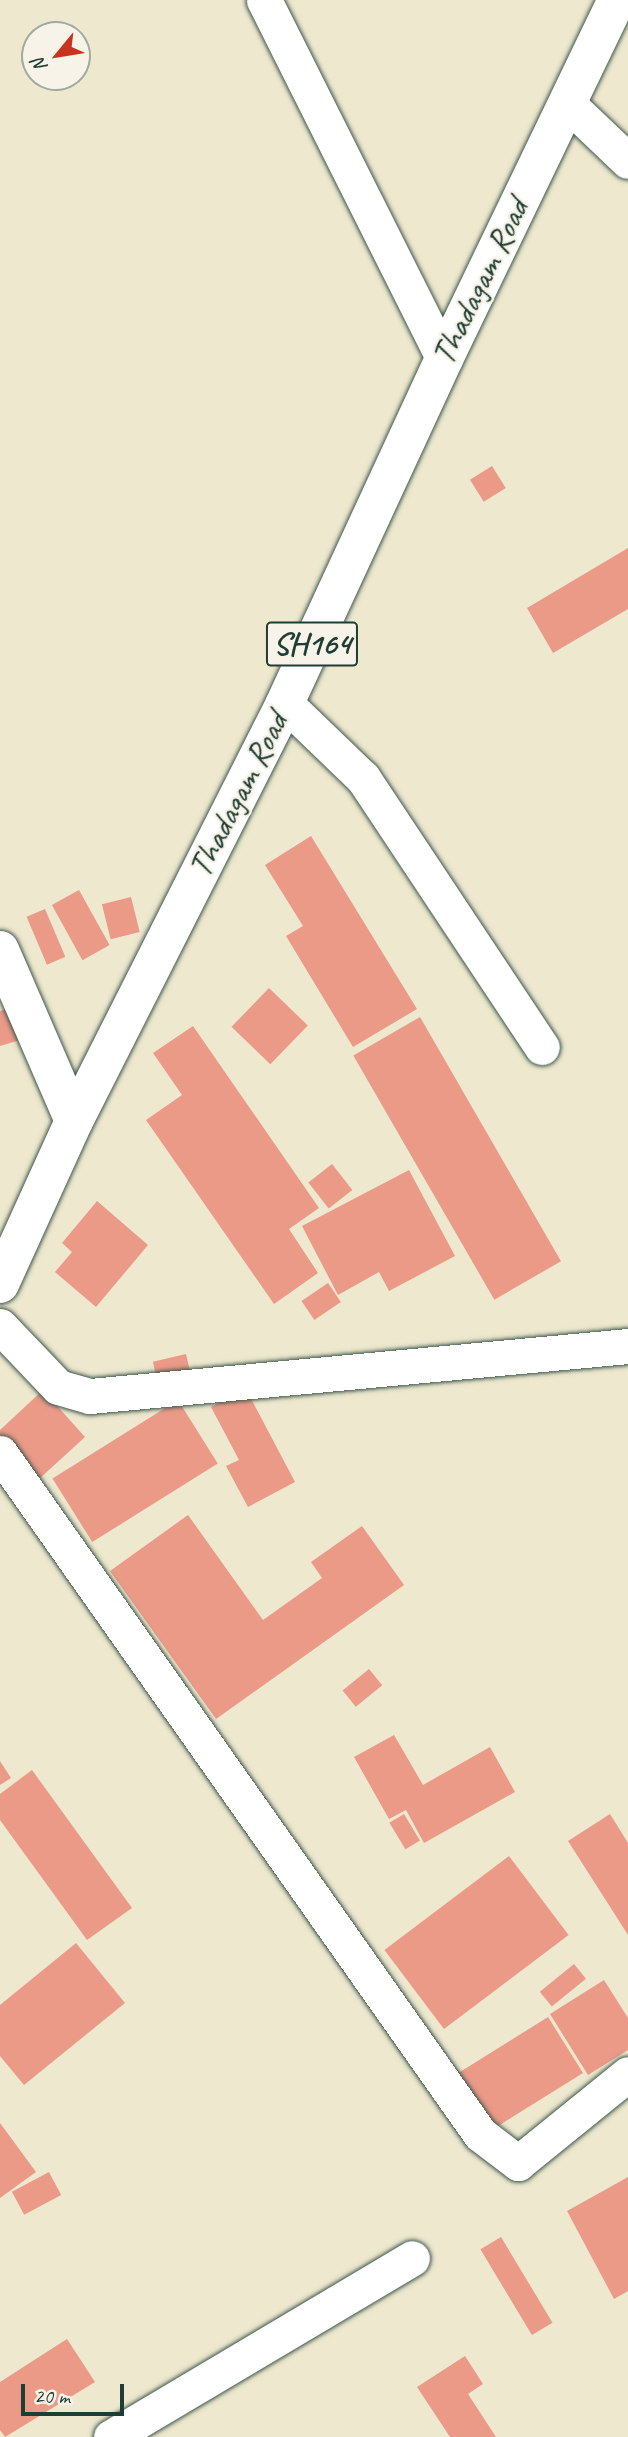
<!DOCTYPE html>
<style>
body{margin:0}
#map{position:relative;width:628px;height:2437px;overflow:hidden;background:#ede8ce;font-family:Caveat,sans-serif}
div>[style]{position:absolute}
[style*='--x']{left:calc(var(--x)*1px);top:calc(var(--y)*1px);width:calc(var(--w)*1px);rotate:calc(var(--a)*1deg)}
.building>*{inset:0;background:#eb9a88;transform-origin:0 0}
.roads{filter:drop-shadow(0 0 2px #3e574b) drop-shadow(0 0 2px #3e574b)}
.street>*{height:35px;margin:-17.5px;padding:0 17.5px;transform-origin:17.5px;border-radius:17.5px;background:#fff}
.secondary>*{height:38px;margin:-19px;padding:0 19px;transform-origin:19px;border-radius:19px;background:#fff}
.primary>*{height:38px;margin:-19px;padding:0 19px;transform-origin:19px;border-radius:19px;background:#fff}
span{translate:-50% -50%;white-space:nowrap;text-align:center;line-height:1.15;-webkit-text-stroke:5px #f7f3e8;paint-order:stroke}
.shield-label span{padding:2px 5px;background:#f7f3e8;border:2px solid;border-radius:5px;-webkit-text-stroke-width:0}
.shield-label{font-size:32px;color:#1f3d34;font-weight:700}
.street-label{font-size:33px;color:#1f3d34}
.north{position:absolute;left:21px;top:21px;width:70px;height:70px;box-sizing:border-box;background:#f7f3e8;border:2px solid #a1aaa0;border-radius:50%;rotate:240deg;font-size:19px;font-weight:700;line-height:28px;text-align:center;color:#1f3d34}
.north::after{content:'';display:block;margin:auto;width:24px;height:32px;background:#c8321e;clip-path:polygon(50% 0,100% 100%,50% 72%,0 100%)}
.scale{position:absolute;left:21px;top:2384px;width:103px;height:32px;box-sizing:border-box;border:4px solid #1f3d34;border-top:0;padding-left:9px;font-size:21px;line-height:24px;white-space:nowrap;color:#1f3d34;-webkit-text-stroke:5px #f7f3e8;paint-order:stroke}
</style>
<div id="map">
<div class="building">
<div style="left:492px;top:466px;width:26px;height:26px;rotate:58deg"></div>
<div style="clip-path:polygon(628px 548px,628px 609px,553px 653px,527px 608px)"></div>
<div style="clip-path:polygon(311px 836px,417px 1009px,353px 1047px,286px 936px,303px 926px,265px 865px)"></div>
<div style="left:79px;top:890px;width:63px;height:31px;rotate:61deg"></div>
<div style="left:131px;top:897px;width:36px;height:30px;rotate:76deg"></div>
<div style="left:45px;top:909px;width:52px;height:20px;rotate:67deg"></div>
<div style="left:269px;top:988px;width:54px;height:54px;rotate:44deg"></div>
<div style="clip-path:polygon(10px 1008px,20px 1040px,0 1046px,0 1011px)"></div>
<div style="left:420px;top:1017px;width:282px;height:77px;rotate:60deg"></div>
<div style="clip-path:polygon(193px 1026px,319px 1208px,289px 1229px,318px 1273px,274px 1304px,146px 1120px,182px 1095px,153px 1053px)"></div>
<div style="left:332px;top:1164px;width:33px;height:30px;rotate:52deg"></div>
<div style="clip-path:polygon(409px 1170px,455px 1256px,389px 1291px,379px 1272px,338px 1295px,302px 1226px)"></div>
<div style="clip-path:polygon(97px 1201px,148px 1245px,96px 1307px,55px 1272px,72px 1252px,62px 1243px)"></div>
<div style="left:328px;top:1283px;width:23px;height:32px;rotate:56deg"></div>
<div style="left:186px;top:1354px;width:17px;height:34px;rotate:77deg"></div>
<div style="clip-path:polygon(246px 1389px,295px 1482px,248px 1507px,226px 1466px,239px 1460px,211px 1407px)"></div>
<div style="clip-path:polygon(43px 1390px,85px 1437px,38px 1480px,0 1439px,0 1430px)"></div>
<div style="left:178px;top:1400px;width:75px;height:148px;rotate:58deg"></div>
<div style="clip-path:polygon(188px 1515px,263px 1620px,322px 1578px,311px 1562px,362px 1526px,404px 1585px,216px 1719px,110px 1571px)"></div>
<div style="left:369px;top:1669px;width:21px;height:34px;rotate:51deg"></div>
<div style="clip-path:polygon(394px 1735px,423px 1785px,490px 1747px,515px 1792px,424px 1843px,406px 1810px,389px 1819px,354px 1757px)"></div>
<div style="clip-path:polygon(0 1761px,11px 1778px,0 1785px)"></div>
<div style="clip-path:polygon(32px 1770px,132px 1908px,87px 1940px,0 1820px,0 1794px)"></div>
<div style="left:404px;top:1814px;width:31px;height:17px;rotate:59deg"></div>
<div style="clip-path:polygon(610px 1814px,628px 1843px,628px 1935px,568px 1841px)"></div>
<div style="left:509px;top:1856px;width:99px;height:156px;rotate:53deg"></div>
<div style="clip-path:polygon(76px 1943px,125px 2003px,24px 2085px,0 2056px,0 2005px)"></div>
<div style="left:574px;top:1964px;width:19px;height:44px;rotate:51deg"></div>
<div style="clip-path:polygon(604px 1980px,628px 2018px,628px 2050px,588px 2075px,550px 2014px)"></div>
<div style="left:548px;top:2017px;width:66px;height:118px;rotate:58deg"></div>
<div style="clip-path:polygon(0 2123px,36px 2172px,0 2198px)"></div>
<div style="left:49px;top:2172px;width:26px;height:42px;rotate:62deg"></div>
<div style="clip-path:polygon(628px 2177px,628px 2291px,614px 2299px,567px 2211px)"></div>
<div style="left:501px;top:2237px;width:100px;height:24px;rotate:59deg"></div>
<div style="clip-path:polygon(67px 2339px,95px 2382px,5px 2437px,0 2430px,0 2382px)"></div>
<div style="clip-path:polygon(465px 2356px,483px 2384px,468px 2394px,496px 2437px,450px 2437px,417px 2387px)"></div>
</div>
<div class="roads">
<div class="street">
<div style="--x:264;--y:0;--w:402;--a:63.4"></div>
<div style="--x:567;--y:103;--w:84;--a:43.6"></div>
<div style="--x:285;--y:703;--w:108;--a:43.9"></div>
<div style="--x:363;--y:778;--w:323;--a:56.4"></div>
<div style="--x:0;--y:1326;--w:84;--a:46.4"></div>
<div style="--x:58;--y:1387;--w:33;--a:16"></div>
<div style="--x:90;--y:1396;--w:540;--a:-5.31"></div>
<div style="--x:0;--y:1453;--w:833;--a:54.82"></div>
<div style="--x:480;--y:2134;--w:48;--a:37.3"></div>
<div style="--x:518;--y:2163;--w:141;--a:-39"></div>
<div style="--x:111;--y:2437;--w:350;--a:-30.7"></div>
</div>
<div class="secondary">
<div style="--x:0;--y:950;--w:186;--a:66.6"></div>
</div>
<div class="primary">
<div style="--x:0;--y:1284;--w:179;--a:-65.6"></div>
<div style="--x:74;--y:1121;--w:468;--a:-63.2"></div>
<div style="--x:285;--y:703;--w:379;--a:-65.2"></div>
<div style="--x:444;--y:359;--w:399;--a:-64.3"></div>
</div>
</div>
<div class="shield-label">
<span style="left:312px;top:644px">SH164</span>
</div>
<div class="street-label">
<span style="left:481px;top:282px;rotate:-64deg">Thadagam Road</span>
<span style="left:239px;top:795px;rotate:-63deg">Thadagam Road</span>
</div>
<div class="north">N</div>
<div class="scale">20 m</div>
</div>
